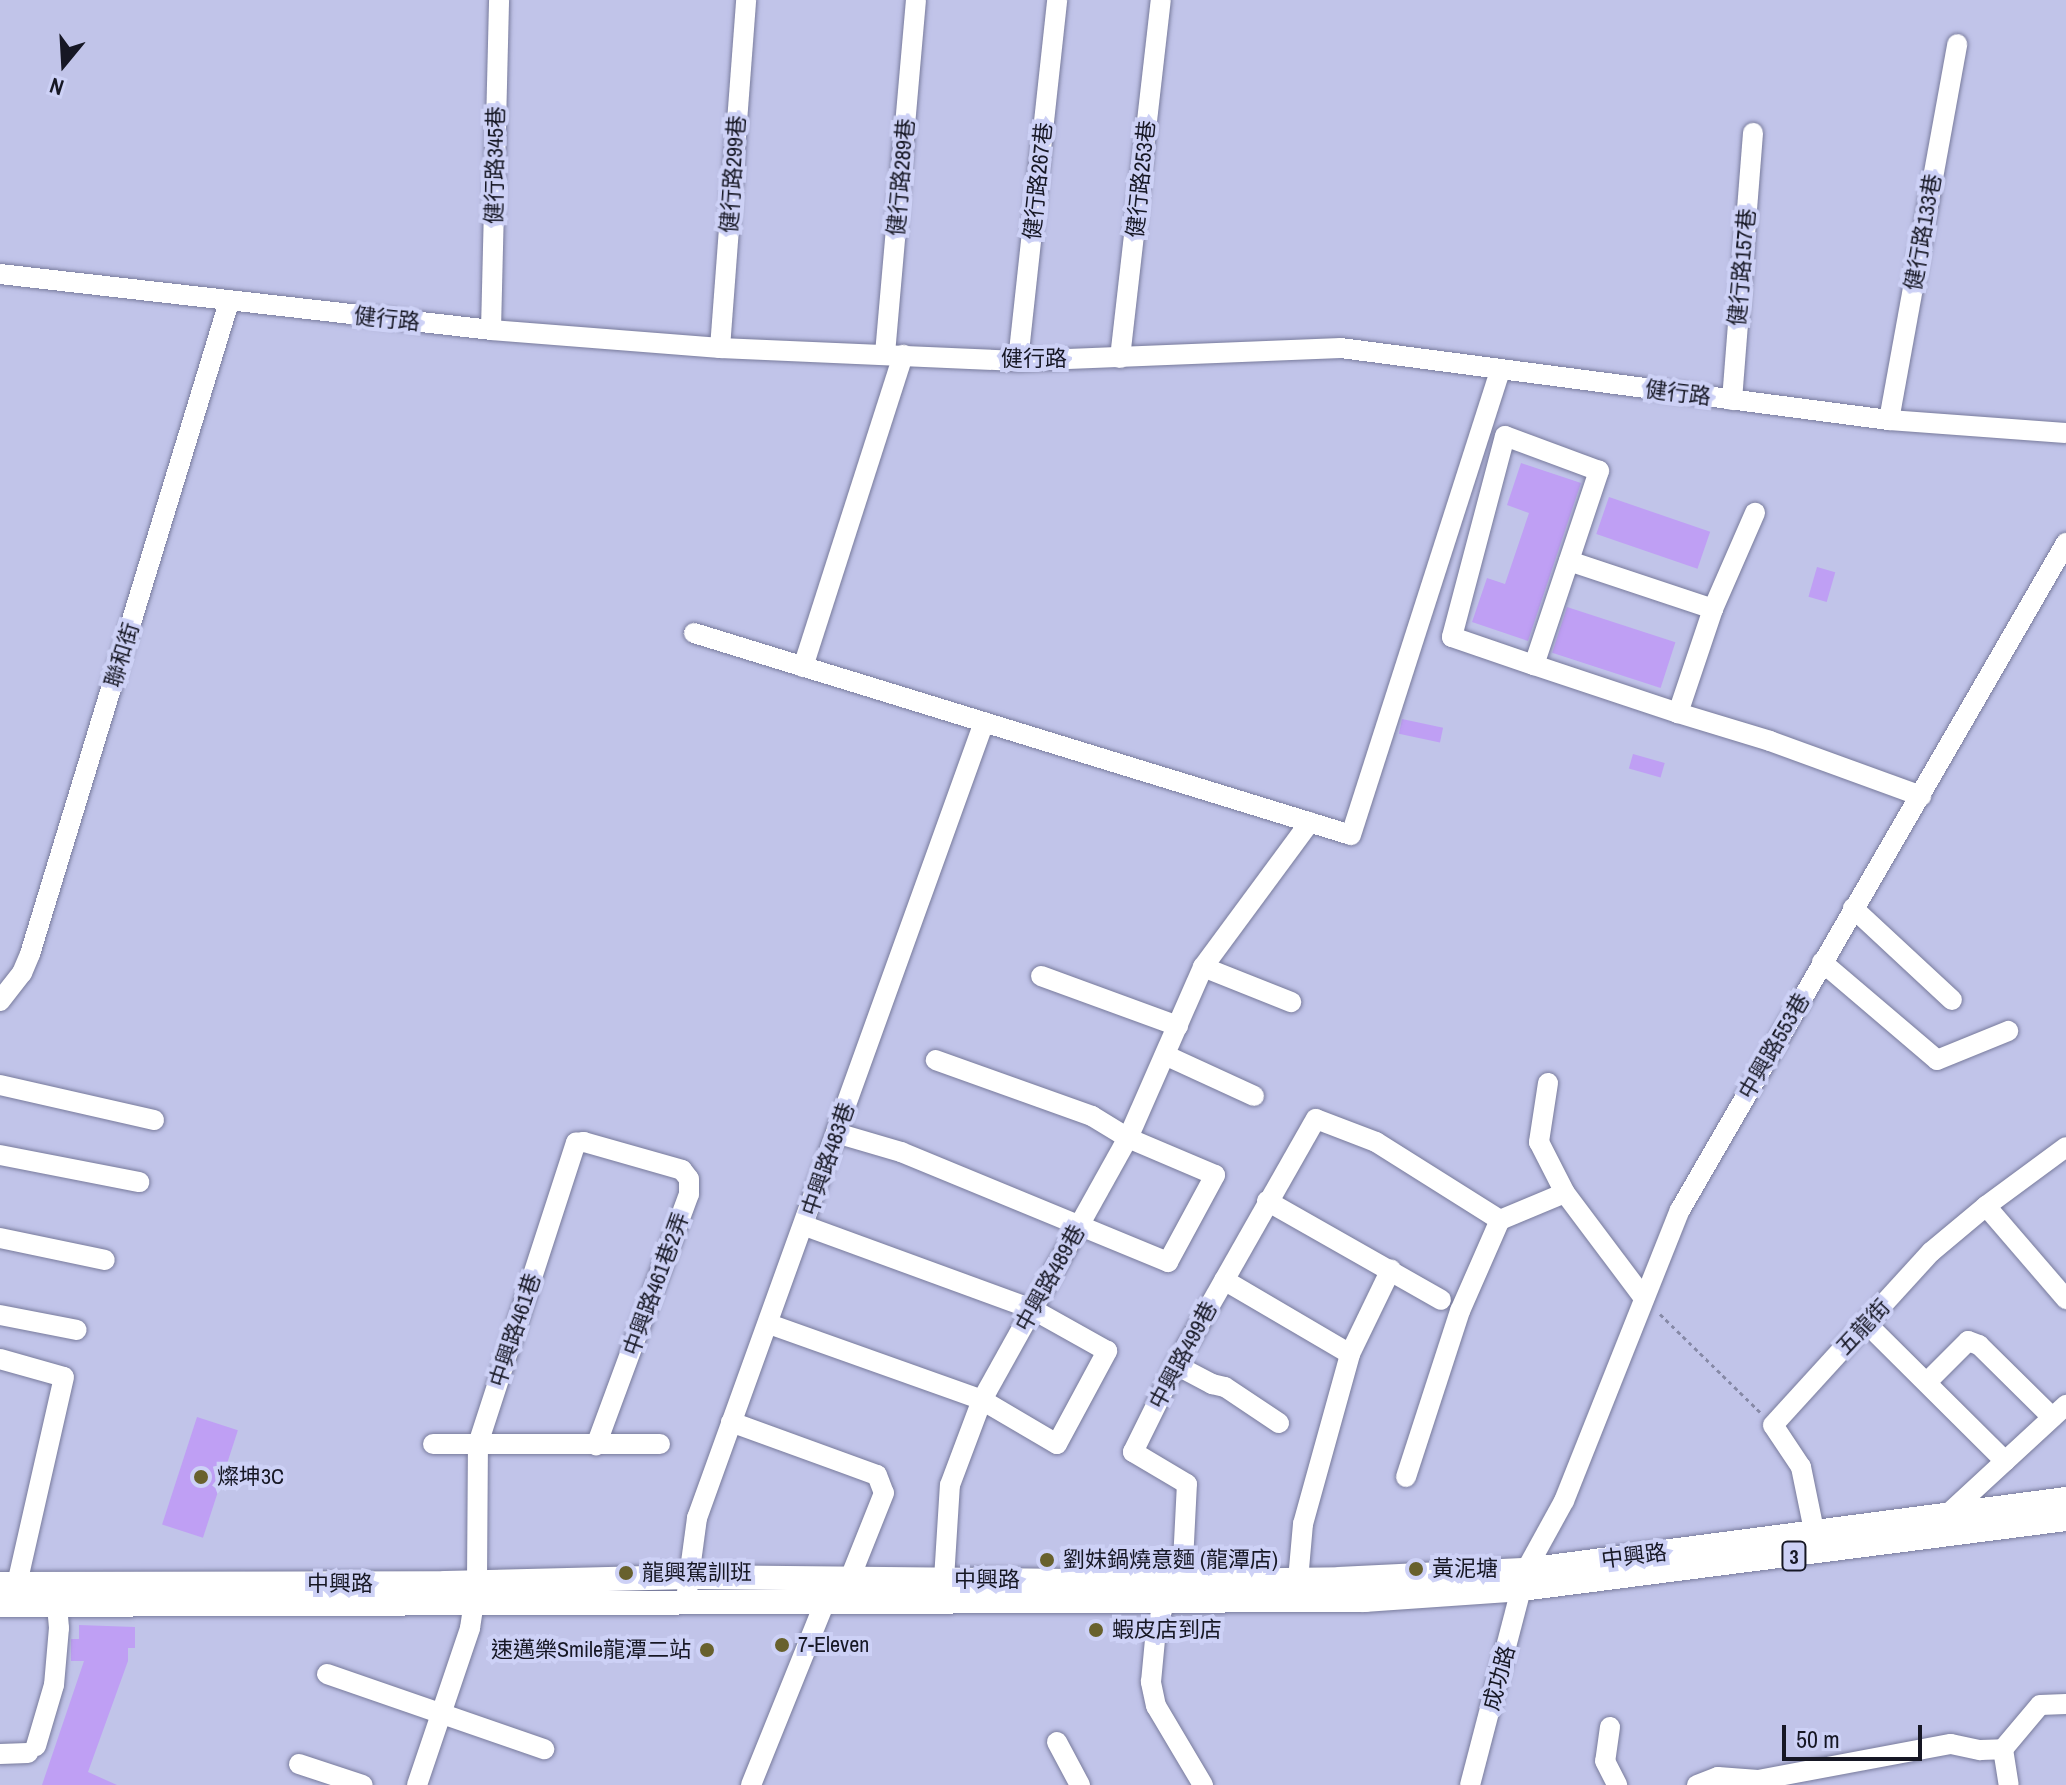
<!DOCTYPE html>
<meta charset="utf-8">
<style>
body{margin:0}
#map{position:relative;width:2066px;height:1785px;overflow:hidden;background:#c1c4e9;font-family:"Archivo Narrow","Noto Sans TC",sans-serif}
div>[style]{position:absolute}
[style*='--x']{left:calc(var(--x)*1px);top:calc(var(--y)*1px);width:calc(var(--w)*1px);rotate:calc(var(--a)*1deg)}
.building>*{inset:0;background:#bf9ff4;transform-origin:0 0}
.path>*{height:3px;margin-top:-1.5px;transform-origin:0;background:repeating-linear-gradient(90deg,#8689a6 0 4px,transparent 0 8px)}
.roads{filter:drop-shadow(0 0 2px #787b9c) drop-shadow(0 0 2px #787b9c)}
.minor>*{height:20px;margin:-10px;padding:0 10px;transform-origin:10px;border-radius:10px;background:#fff}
.major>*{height:24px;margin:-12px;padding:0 12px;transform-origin:12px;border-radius:12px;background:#fff}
.dots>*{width:22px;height:22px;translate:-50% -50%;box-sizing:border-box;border:4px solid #cdd1f6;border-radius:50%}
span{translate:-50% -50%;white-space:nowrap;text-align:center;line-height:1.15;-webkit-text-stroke:8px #cdd1f6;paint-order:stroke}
.shield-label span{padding:2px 6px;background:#cdd1f6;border:2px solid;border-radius:6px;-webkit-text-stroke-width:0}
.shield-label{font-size:20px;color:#161724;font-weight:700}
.street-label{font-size:22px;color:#161724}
.poi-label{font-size:22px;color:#161724}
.left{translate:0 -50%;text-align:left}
.right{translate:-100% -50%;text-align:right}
.north{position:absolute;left:24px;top:24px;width:80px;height:80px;-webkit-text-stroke:6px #cdd1f6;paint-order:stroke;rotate:198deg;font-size:22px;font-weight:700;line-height:32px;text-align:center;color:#161724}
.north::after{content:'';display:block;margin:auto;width:28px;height:36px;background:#161724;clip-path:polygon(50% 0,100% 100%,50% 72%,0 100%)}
.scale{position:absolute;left:1782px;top:1725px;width:140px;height:36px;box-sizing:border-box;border:4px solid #161724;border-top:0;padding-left:10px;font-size:24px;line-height:28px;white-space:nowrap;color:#161724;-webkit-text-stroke:6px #cdd1f6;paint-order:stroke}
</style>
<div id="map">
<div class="building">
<div style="clip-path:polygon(1521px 463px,1581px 483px,1528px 641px,1472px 622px,1487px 578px,1505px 584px,1529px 513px,1507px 505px)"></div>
<div style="left:1609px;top:497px;width:107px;height:39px;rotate:19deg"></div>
<div style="left:1817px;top:567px;width:19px;height:31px;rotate:16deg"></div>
<div style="left:1567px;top:607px;width:114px;height:48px;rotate:18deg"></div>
<div style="left:1402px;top:719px;width:42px;height:15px;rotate:12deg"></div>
<div style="left:1633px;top:754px;width:33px;height:15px;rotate:16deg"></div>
<div style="left:197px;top:1417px;width:43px;height:113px;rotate:18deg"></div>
<div style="clip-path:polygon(79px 1625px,135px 1627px,135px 1648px,128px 1648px,128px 1661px,88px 1772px,117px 1785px,42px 1785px,84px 1661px,71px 1661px,71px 1639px,79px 1639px)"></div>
</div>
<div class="path">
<div style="--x:1660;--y:1314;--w:140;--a:44.4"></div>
</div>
<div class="roads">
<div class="minor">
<div style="--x:0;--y:274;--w:494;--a:6.5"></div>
<div style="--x:491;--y:330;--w:230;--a:4.5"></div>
<div style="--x:720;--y:348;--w:298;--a:2.5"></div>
<div style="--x:1018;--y:361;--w:323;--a:-2.3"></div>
<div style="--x:1341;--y:348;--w:553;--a:7.49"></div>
<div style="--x:1889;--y:420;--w:177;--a:4.2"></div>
<div style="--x:491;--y:330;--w:330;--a:-88.6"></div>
<div style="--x:720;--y:348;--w:349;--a:-85.7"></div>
<div style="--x:885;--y:354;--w:355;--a:-85"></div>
<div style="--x:1120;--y:358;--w:360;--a:-83.5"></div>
<div style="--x:1018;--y:361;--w:363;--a:-83.8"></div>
<div style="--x:1732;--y:400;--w:268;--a:-85.5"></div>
<div style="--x:1889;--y:420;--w:382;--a:-79.7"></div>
<div style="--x:1569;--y:561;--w:152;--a:18.4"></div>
<div style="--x:1713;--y:609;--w:110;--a:108.6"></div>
<div style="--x:1713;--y:609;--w:105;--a:-66.4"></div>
<div style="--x:694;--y:633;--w:687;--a:17.09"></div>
<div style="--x:1351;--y:835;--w:487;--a:-72.2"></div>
<div style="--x:1534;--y:665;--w:205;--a:-71.5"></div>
<div style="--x:1599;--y:471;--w:100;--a:-159.6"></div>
<div style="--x:1505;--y:436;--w:208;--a:104.8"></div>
<div style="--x:1452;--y:637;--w:87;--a:18.9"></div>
<div style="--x:1534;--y:665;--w:152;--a:18.4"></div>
<div style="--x:1678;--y:713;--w:96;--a:16.9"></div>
<div style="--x:1770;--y:741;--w:161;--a:20"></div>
<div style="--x:803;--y:667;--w:328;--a:-72.2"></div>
<div style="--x:1853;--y:908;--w:135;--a:42.9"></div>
<div style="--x:1822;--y:962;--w:151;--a:40.4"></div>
<div style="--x:1937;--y:1060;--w:77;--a:-22.2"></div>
<div style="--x:1203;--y:967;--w:95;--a:21.7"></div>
<div style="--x:1041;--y:976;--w:146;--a:20.1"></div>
<div style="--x:0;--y:1001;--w:36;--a:-52"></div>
<div style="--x:22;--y:973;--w:21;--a:-67"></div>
<div style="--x:30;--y:954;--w:682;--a:-73.03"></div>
<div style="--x:1165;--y:1055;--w:98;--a:24.7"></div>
<div style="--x:1548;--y:1083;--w:60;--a:98.7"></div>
<div style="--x:1539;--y:1142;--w:57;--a:63"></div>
<div style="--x:1565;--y:1193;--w:130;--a:53.1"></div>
<div style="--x:0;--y:1085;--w:158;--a:12.8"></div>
<div style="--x:836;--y:1133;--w:68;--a:16.3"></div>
<div style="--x:901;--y:1152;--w:289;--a:22.4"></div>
<div style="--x:1168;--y:1262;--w:99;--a:-61.6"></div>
<div style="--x:1215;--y:1175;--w:95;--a:-157"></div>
<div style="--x:1128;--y:1138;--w:42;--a:-148.6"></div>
<div style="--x:1092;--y:1116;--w:166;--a:-160.3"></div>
<div style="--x:0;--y:1155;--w:142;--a:11"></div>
<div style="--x:1267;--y:1201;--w:200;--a:29.6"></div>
<div style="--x:1986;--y:1206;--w:123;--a:49.3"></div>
<div style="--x:0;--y:1238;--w:107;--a:11.8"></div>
<div style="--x:1224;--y:1280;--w:146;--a:30.4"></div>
<div style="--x:0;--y:1315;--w:78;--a:11"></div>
<div style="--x:1866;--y:1323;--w:196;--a:44.8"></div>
<div style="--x:769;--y:1324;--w:226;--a:19.6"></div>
<div style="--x:982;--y:1400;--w:87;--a:30.4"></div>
<div style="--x:1057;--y:1444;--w:106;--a:-61.7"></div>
<div style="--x:1107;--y:1351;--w:86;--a:-150.8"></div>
<div style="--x:1032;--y:1309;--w:242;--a:-159.9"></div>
<div style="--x:0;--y:1359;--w:66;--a:15.7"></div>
<div style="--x:64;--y:1377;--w:226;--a:102.8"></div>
<div style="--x:1176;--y:1365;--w:41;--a:27.8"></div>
<div style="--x:1212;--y:1384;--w:13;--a:13"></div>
<div style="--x:1225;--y:1387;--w:65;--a:33.7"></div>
<div style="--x:1927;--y:1382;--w:58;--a:-45"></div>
<div style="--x:1968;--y:1341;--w:12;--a:20"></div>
<div style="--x:1979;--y:1345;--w:103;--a:44.6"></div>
<div style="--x:731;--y:1422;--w:155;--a:20"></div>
<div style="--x:877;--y:1475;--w:19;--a:69"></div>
<div style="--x:884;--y:1493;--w:92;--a:111.8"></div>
<div style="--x:433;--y:1444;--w:227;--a:0"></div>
<div style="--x:1406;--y:1477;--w:175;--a:-72"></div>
<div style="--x:1460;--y:1311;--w:99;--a:-66.3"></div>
<div style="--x:1500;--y:1220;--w:70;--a:-22.6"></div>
<div style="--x:1950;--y:1512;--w:158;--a:-42.7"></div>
<div style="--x:1817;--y:1545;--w:80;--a:-101.6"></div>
<div style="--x:1801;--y:1467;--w:50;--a:-123.7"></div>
<div style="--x:1773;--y:1425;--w:234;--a:-47.6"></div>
<div style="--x:1931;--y:1252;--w:72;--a:-39.9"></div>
<div style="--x:1986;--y:1206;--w:99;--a:-36.4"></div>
<div style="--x:1298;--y:1580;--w:56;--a:-84.9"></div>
<div style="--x:1303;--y:1524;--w:176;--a:-74.5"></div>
<div style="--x:1350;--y:1354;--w:94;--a:-64.2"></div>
<div style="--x:687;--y:1592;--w:75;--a:-82.3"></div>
<div style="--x:697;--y:1518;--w:846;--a:-70.17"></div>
<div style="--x:943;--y:1595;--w:110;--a:-86.4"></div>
<div style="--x:950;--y:1485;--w:91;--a:-69.4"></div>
<div style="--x:982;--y:1400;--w:300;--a:-60.9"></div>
<div style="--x:1128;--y:1138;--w:187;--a:-66.3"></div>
<div style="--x:1203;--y:967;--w:180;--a:-53.6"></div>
<div style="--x:327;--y:1674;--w:230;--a:19.1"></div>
<div style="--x:1610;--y:1727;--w:34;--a:98"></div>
<div style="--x:1605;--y:1761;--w:27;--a:63"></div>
<div style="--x:1057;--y:1742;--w:49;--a:61.9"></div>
<div style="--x:36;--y:1746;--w:64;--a:-73.6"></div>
<div style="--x:54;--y:1685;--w:57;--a:-85"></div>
<div style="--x:59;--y:1628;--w:35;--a:-95"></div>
<div style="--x:2003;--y:1749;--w:36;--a:81"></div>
<div style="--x:0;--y:1754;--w:28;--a:-2"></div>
<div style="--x:299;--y:1764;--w:67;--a:18.2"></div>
<div style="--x:417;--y:1785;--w:166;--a:-71.3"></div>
<div style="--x:470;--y:1628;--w:47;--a:-81.3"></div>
<div style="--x:477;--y:1582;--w:138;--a:-89.6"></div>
<div style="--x:478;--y:1444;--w:317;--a:-72"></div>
<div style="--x:576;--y:1143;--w:8;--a:-7"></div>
<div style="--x:584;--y:1142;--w:102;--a:15.9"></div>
<div style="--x:682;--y:1170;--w:11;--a:52"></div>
<div style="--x:689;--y:1179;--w:15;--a:90"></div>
<div style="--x:689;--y:1194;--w:268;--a:110.3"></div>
<div style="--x:751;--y:1785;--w:197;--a:-68"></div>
<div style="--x:825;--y:1602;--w:11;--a:-85"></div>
<div style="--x:1203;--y:1785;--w:92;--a:-120.7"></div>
<div style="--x:1156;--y:1706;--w:25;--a:-102"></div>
<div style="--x:1151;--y:1682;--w:53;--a:-84.6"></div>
<div style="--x:1156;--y:1629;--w:52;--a:-71.9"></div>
<div style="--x:1172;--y:1580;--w:21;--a:-59"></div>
<div style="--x:1183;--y:1562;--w:78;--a:-87.1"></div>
<div style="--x:1187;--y:1484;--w:63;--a:-149.3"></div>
<div style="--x:1133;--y:1452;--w:97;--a:-63.7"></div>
<div style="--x:1176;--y:1365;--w:283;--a:-60.4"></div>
<div style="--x:1316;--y:1119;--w:64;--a:21"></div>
<div style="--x:1376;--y:1142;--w:146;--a:32.2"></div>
<div style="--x:1470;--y:1785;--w:222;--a:-75.4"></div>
<div style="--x:1526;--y:1570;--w:79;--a:-61.2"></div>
<div style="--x:1564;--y:1501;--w:313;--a:-68.3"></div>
<div style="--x:1680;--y:1210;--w:771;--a:-59.94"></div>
<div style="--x:1697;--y:1785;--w:22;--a:-21"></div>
<div style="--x:1718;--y:1777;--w:40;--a:4.3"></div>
<div style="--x:1758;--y:1780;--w:196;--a:-10.6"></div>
<div style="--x:1951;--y:1744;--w:30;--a:12"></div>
<div style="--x:1980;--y:1750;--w:23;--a:-2"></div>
<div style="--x:2003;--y:1749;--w:57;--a:-49.9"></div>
<div style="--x:2040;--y:1705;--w:26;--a:-2"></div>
</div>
<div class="major">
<div style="--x:0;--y:1584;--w:445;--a:-0.1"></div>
<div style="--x:445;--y:1583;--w:244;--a:-1.4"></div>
<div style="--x:689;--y:1577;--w:447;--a:0.6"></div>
<div style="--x:1136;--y:1582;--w:204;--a:-0.8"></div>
<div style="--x:1340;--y:1579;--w:186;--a:-2.8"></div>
<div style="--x:1526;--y:1570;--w:545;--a:-7.49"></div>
<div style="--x:0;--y:1605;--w:1365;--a:-0.21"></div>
<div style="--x:1365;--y:1600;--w:157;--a:-4"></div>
<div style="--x:1522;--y:1589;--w:548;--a:-7.33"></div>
</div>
</div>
<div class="dots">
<div style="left:201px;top:1477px;background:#68612d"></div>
<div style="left:1047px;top:1560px;background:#68612d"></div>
<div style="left:1416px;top:1569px;background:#68612d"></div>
<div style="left:626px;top:1573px;background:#68612d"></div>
<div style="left:1096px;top:1630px;background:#68612d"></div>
<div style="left:782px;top:1645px;background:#68612d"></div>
<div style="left:707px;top:1650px;background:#68612d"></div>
</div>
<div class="shield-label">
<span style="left:1794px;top:1556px">3</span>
</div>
<div class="street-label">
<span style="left:495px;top:165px;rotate:-89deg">健行路345巷</span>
<span style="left:733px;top:174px;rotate:-86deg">健行路299巷</span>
<span style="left:901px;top:177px;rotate:-85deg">健行路289巷</span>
<span style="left:1141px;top:179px;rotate:-84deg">健行路253巷</span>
<span style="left:1038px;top:181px;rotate:-84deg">健行路267巷</span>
<span style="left:1923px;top:232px;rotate:-80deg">健行路133巷</span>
<span style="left:1742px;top:267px;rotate:-85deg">健行路157巷</span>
<span style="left:387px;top:319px;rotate:6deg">健行路</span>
<span style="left:1034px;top:359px">健行路</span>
<span style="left:1678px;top:393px;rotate:7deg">健行路</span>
<span style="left:122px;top:655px;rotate:-73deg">聯和街</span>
<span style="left:1774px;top:1046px;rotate:-60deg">中興路553巷</span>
<span style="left:828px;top:1159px;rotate:-71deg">中興路483巷</span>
<span style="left:1050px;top:1278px;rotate:-61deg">中興路489巷</span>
<span style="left:656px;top:1284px;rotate:-70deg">中興路461巷2弄</span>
<span style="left:1863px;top:1327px;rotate:-47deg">五龍街</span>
<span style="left:515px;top:1330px;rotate:-72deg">中興路461巷</span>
<span style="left:1183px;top:1355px;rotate:-62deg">中興路499巷</span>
<span style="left:1634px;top:1556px;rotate:-7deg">中興路</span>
<span style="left:987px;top:1580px">中興路</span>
<span style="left:340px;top:1584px">中興路</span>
<span style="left:1499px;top:1678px;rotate:-75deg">成功路</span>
</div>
<div class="poi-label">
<span class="left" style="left:217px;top:1477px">燦坤3C</span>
<span class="left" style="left:1063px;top:1560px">劉妹鍋燒意麵 (龍潭店)</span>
<span class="left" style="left:1432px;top:1569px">黃泥塘</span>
<span class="left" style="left:642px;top:1573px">龍興駕訓班</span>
<span class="left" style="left:1112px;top:1630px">蝦皮店到店</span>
<span class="left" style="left:798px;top:1645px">7-Eleven</span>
<span class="right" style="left:691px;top:1650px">速邁樂Smile龍潭二站</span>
</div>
<div class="north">N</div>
<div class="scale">50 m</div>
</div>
